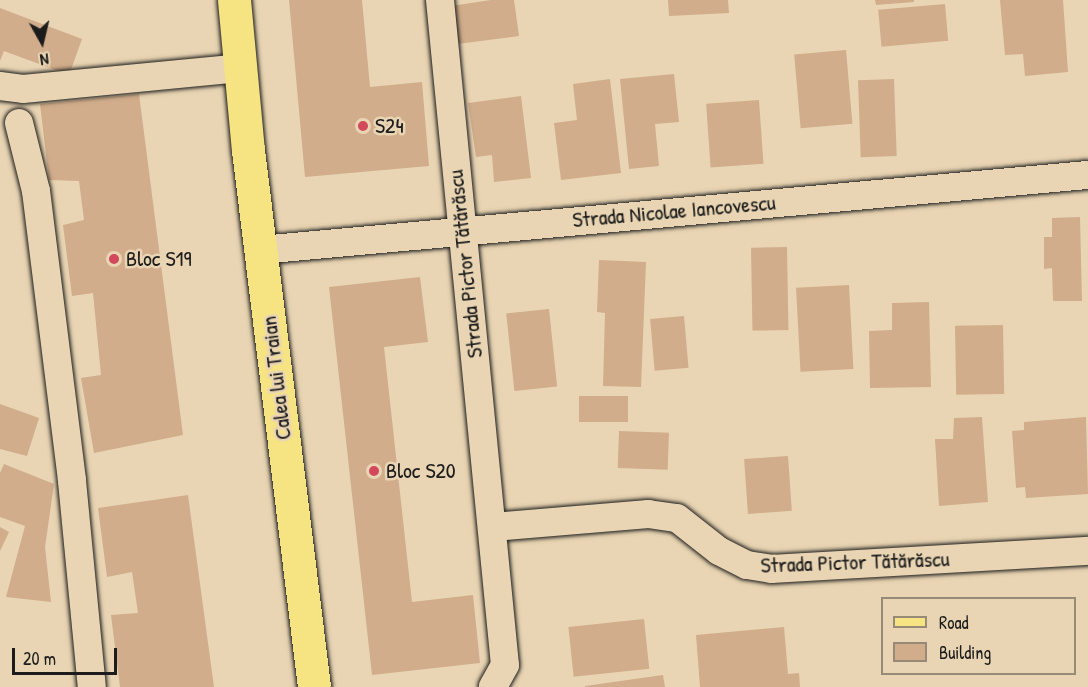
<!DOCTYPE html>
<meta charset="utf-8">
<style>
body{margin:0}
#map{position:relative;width:1088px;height:687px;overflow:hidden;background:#e9d5b3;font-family:"Patrick Hand",sans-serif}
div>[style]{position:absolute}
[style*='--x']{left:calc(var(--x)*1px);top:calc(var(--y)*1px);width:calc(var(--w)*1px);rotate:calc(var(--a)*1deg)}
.building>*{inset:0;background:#d1ad8b;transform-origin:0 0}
.roads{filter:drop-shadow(0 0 2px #1c1c1c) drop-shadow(0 0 2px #1c1c1c)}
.minor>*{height:28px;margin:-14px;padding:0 14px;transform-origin:14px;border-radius:14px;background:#e9d5b3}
.primary>*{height:33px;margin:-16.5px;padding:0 16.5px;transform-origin:16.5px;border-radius:16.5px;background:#f6e381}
.dots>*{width:16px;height:16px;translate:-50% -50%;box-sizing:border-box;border:3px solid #e9d5b3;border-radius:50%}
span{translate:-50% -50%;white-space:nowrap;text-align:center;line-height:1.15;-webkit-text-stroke:5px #e9d5b3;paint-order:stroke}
.poi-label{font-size:22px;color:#1c1c1c}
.left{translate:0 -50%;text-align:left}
.street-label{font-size:22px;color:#1c1c1c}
.legend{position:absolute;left:881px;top:597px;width:195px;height:78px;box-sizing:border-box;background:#e9d5b3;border:2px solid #978b77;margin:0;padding:8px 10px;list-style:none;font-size:18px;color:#1c1c1c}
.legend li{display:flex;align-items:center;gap:12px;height:30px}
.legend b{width:30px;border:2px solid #978b77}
.north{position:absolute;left:12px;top:12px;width:60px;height:60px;-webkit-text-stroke:4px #e9d5b3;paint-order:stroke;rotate:172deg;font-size:16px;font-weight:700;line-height:24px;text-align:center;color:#1c1c1c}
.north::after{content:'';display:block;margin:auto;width:21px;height:27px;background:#1c1c1c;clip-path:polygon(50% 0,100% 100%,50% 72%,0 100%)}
.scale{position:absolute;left:12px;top:648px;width:105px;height:27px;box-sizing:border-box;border:3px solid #1c1c1c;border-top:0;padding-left:8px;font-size:18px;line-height:21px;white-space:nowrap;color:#1c1c1c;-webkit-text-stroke:4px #e9d5b3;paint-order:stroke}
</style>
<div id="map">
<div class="building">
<div style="clip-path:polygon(289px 0,362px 0,370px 87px,422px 82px,429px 166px,305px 177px)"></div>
<div style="clip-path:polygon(491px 0,514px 0,519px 36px,457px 44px,451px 6px)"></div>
<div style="clip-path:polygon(668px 0,728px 0,729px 13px,669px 16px)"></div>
<div style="clip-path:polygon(875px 0,914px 0,914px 2px,876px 5px)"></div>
<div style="clip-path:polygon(1000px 0,1063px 0,1068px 72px,1025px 76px,1023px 54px,1005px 55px)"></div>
<div style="left:945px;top:4px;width:37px;height:67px;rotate:85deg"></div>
<div style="clip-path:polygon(0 8px,82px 39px,69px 75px,4px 51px,0 61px)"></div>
<div style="left:846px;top:50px;width:74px;height:52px;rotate:85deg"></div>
<div style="clip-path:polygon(674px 74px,679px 122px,655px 124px,659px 166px,629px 169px,620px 79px)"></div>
<div style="clip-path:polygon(610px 79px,621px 173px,561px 180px,554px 123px,577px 120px,573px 84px)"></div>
<div style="left:894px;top:79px;width:77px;height:36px;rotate:88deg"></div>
<div style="clip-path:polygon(139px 94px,183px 435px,94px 453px,81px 378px,101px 375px,93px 293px,72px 296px,63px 225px,84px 220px,79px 181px,49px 180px,40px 104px)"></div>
<div style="clip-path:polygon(521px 96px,531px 178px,494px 182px,492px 155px,476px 157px,468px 103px)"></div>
<div style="left:759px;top:100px;width:64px;height:53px;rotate:86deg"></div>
<div style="clip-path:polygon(1080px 217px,1082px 301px,1053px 301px,1052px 268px,1044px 269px,1044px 237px,1052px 237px,1052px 218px)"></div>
<div style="left:787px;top:247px;width:83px;height:36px;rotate:89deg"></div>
<div style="clip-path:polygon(599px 260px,646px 262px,641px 387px,603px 386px,605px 313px,597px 312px)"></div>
<div style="clip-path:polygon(420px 277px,428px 342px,384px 347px,412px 602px,473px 595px,480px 663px,372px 675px,329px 287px)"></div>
<div style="left:849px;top:285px;width:84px;height:53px;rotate:87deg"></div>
<div style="clip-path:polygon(929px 302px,931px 387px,870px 388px,869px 331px,892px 330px,892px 303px)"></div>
<div style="left:549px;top:309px;width:78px;height:43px;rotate:84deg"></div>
<div style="left:684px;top:316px;width:52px;height:34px;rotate:85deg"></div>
<div style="left:1003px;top:325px;width:69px;height:48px;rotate:89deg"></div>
<div style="left:579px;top:396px;width:49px;height:26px"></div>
<div style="clip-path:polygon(0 404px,39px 418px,27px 456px,0 449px)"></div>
<div style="clip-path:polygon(982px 417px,988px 502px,939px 506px,935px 439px,953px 439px,954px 418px)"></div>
<div style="clip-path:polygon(1086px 417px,1088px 494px,1026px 498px,1025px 487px,1016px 488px,1012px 431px,1024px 430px,1024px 422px)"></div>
<div style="left:619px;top:431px;width:50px;height:37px;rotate:2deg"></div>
<div style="left:788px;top:456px;width:55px;height:44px;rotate:86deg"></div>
<div style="clip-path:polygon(4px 464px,54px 484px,45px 547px,51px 602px,6px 597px,25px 526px,0 517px,0 473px)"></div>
<div style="clip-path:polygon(188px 495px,214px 687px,120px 687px,111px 615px,138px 613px,132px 572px,107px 577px,98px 508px)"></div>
<div style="clip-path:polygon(0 527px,9px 532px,0 551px)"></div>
<div style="left:644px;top:619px;width:50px;height:76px;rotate:84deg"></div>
<div style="clip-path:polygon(784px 627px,788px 674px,799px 673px,800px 687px,700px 687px,696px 635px)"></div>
<div style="clip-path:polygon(663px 675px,665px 687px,585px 687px,585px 686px)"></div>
</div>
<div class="roads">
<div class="minor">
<div style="--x:440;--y:0;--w:668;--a:84.42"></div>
<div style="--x:505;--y:665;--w:25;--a:119"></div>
<div style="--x:0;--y:86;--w:23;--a:7"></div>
<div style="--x:23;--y:89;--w:218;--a:-5.5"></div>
<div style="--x:19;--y:123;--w:70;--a:76"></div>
<div style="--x:36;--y:191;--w:292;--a:82.9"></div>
<div style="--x:72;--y:481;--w:207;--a:84.5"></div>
<div style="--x:260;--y:250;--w:831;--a:-5.18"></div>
<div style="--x:493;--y:527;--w:156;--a:-4.8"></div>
<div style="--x:648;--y:514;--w:29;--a:8"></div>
<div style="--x:677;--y:518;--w:53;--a:38.2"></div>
<div style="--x:719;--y:551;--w:31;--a:27"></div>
<div style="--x:747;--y:565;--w:25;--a:9"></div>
<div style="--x:772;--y:569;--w:317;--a:-3.3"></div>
</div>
<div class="primary">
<div style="--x:234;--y:0;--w:151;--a:84.7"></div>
<div style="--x:248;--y:150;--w:541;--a:82.99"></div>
</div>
</div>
<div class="dots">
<div style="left:363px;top:126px;background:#d1495b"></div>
<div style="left:114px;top:259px;background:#d1495b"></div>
<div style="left:374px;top:471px;background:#d1495b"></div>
</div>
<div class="poi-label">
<span class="left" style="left:375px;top:126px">S24</span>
<span class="left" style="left:126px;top:259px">Bloc S19</span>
<span class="left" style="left:386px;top:471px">Bloc S20</span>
</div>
<div class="street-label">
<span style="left:674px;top:211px;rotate:-5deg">Strada Nicolae Iancovescu</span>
<span style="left:465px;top:264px;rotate:-96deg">Strada Pictor Tătărăscu</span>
<span style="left:276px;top:378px;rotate:-97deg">Calea lui Traian</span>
<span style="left:855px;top:562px;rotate:-2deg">Strada Pictor Tătărăscu</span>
</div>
<ul class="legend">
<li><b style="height:8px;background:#f6e381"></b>Road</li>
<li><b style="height:16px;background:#d1ad8b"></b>Building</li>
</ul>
<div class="north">N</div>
<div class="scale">20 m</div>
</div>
